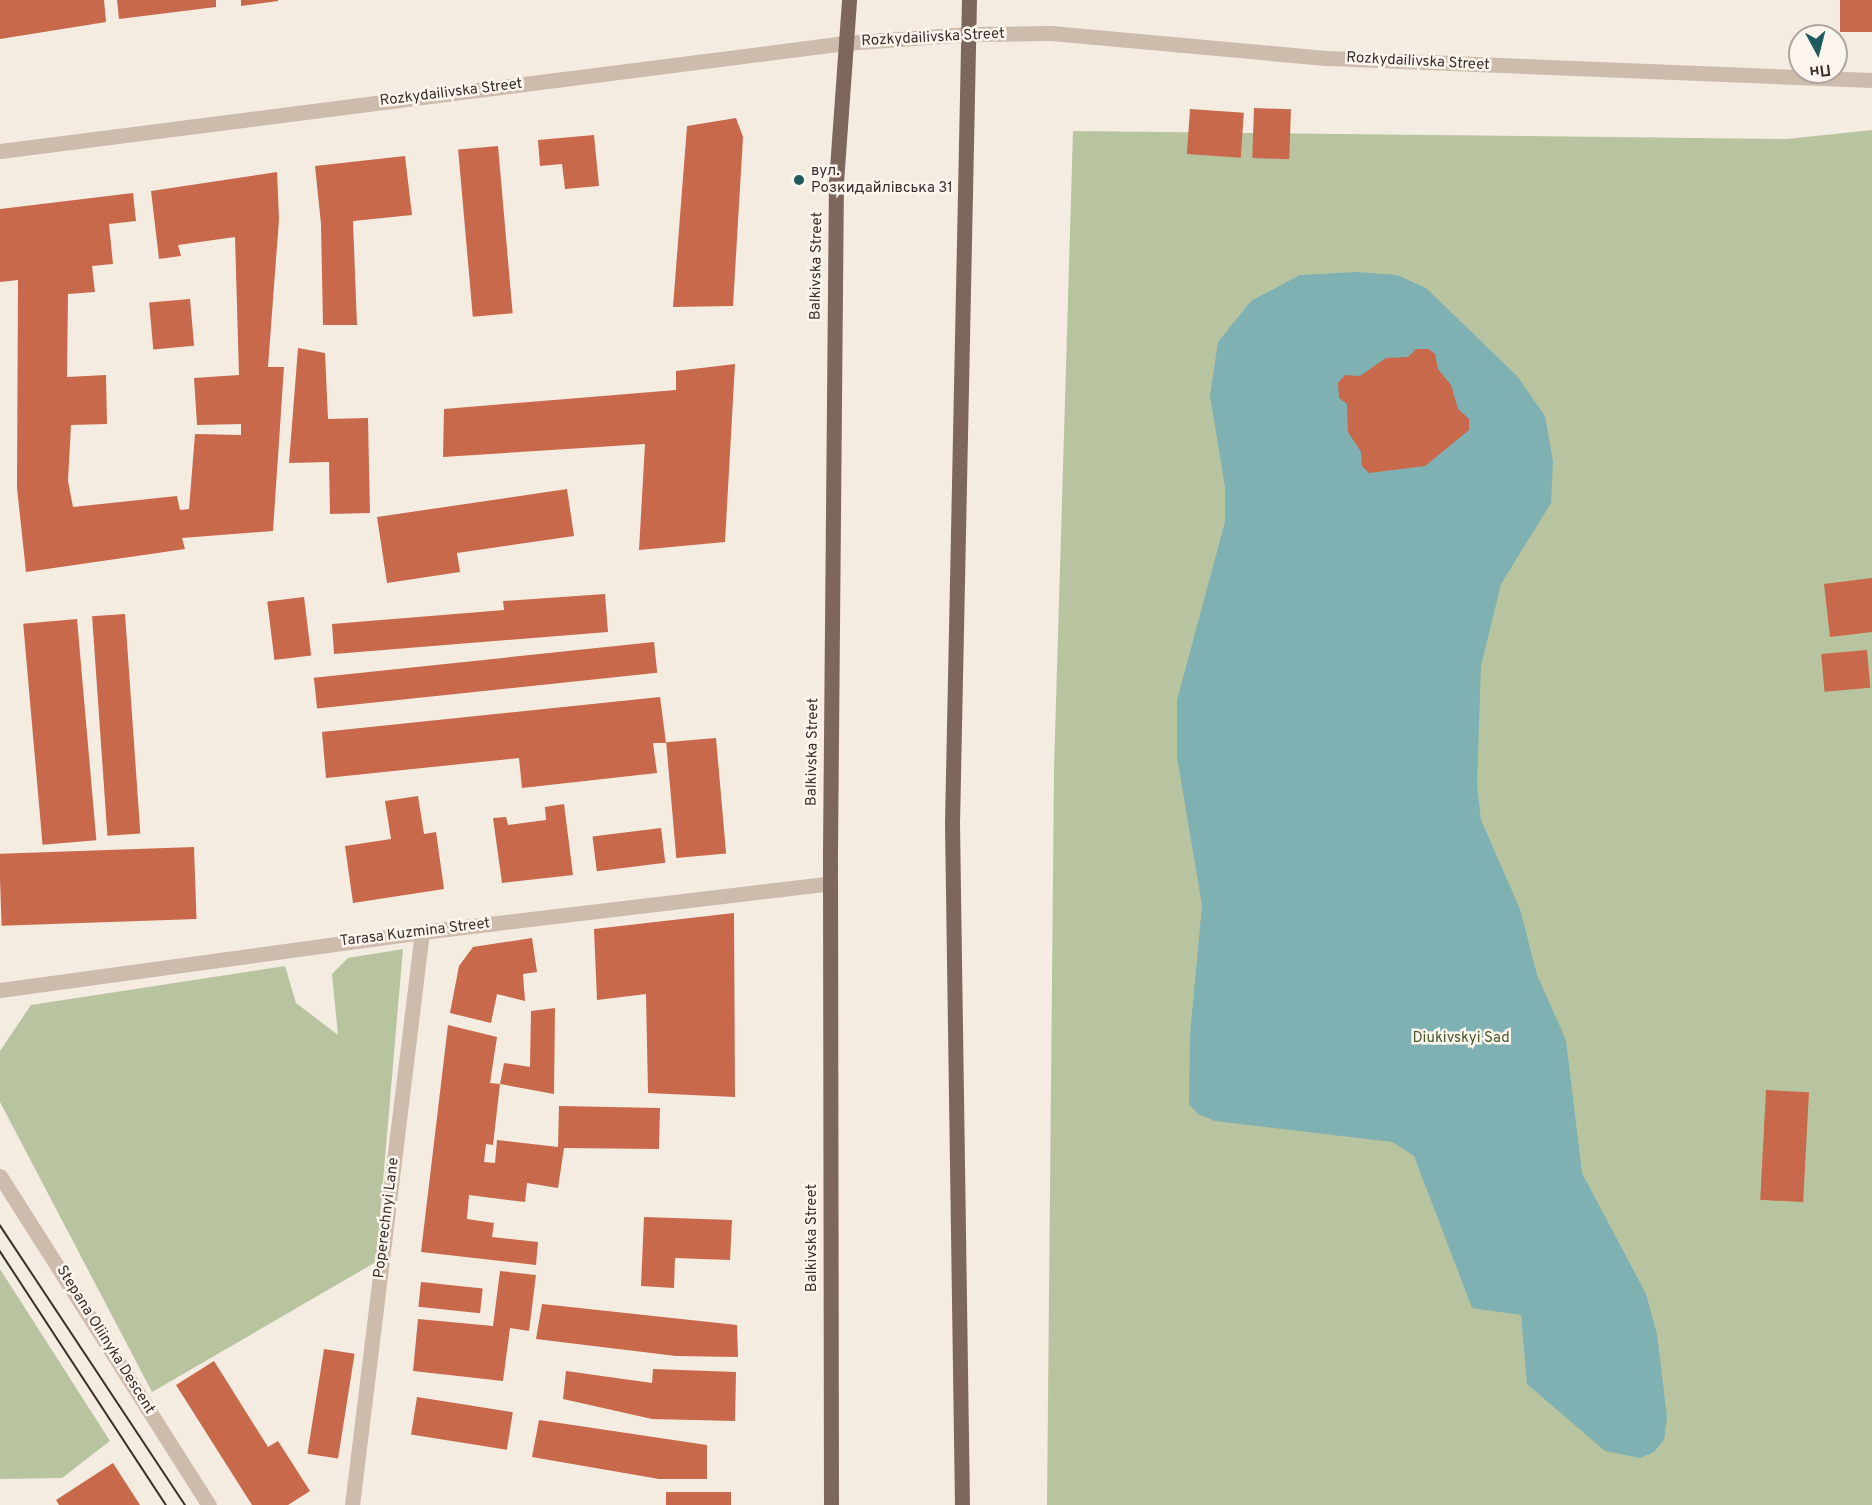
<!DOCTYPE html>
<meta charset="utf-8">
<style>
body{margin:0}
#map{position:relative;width:1872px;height:1505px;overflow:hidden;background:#f4ebe1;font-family:Overpass,sans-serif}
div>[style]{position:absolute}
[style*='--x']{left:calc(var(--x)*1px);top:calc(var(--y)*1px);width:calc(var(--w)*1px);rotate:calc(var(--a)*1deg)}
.green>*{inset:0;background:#b8c4a0}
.water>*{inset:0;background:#7fb0b2}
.building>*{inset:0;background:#c8694b;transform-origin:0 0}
.minor>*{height:15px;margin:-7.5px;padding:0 7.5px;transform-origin:7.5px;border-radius:7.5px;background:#cdbbac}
.tertiary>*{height:15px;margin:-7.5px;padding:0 7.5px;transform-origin:7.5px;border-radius:7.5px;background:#cdbbac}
.primary>*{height:15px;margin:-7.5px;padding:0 7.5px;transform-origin:7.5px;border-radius:7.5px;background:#7d675c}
.tram>*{height:1.5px;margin:-0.75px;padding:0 0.75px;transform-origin:0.75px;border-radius:0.75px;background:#3b302b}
.dots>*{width:16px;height:16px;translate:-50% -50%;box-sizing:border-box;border:3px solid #fbf5ee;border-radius:50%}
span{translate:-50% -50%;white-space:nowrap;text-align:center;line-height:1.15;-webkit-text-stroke:5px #fbf5ee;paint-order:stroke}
.street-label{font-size:15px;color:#3b302b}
.poi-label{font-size:15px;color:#3b302b}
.left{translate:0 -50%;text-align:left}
.park-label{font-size:15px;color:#4a5a2e}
.north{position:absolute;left:1788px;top:24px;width:60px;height:60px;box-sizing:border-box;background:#fbf5ee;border:2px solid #aea6a0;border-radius:50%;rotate:173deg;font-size:16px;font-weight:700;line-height:24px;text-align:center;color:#3b302b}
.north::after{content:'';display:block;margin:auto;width:21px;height:27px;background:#1f5a5e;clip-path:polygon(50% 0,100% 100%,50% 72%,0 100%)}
</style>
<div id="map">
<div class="green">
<div style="clip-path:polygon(1872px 130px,1872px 1505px,1047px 1505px,1054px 770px,1073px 131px,1787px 139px)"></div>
<div style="clip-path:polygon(403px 949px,376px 1262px,152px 1392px,0 1102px,0 1051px,31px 1005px,285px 966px,296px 1003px,338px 1035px,332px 974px,348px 958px)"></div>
<div style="clip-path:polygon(0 1269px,110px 1441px,62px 1478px,0 1479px)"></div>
</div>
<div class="water">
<div style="clip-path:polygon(1356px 272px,1397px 275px,1426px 288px,1517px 376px,1545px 416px,1553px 461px,1551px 503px,1501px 584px,1481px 666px,1477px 784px,1481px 820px,1520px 909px,1537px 975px,1566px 1040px,1582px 1173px,1646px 1294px,1657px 1334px,1667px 1417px,1664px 1440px,1654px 1452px,1640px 1458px,1605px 1451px,1527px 1384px,1521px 1315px,1472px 1308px,1414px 1156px,1392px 1142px,1215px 1121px,1198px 1114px,1189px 1104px,1190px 1035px,1202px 905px,1177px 757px,1177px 700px,1225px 522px,1225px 487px,1210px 396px,1218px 342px,1251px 301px,1300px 275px)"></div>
</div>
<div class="building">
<div style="clip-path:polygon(0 0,104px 0,106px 22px,0 39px)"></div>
<div style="clip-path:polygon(117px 0,216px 0,216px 7px,119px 19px)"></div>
<div style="clip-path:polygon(241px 0,278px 0,278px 1px,241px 6px)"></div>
<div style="left:1840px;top:0;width:32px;height:32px"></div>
<div style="left:1254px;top:108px;width:37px;height:50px;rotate:2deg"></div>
<div style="left:1190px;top:109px;width:54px;height:45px;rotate:4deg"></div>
<div style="clip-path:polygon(736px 118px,743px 137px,733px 306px,673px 307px,687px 126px)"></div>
<div style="clip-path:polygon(594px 135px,599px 186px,565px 189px,562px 164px,540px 166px,538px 140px)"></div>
<div style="left:498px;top:146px;width:168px;height:40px;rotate:85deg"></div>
<div style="clip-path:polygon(405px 156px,412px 215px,353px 221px,357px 325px,323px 325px,321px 224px,315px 166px)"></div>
<div style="clip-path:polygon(277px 172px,279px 219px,268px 367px,284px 367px,273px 531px,182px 538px,185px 549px,26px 572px,17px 488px,18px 280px,0 282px,0 209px,133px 193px,136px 221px,109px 224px,113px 264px,92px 266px,95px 292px,68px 294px,67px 377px,106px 375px,107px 424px,71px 425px,68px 481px,73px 507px,177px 496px,180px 510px,189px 509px,195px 434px,241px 435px,241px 424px,197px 425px,194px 378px,239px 375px,235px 237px,178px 245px,181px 256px,159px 259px,151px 191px)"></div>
<div style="left:190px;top:299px;width:47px;height:41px;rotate:85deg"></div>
<div style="clip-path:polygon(298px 348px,325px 353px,328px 419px,368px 418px,370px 513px,330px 514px,329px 462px,289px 463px)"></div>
<div style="clip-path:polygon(1416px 349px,1429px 349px,1435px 354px,1438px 369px,1451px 385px,1458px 409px,1469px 419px,1469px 430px,1425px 466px,1369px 473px,1362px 466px,1361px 452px,1348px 432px,1347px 404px,1339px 398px,1338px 383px,1345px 375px,1360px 376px,1386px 358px,1408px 357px)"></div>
<div style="clip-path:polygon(735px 364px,725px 542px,639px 550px,645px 444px,443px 457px,444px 409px,676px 390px,676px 371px)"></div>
<div style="clip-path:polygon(567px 489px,574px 536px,457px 553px,460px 572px,387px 583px,377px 517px)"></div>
<div style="clip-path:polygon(1872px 578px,1872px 632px,1830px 637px,1824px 584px)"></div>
<div style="clip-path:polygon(605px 594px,608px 632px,334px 654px,332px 624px,504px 610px,503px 601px)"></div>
<div style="left:304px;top:597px;width:59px;height:37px;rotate:83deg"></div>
<div style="left:125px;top:614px;width:220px;height:33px;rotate:86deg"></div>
<div style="left:77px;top:619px;width:222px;height:54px;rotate:85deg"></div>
<div style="left:654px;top:642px;width:31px;height:342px;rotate:84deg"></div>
<div style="left:1867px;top:650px;width:38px;height:46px;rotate:85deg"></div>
<div style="clip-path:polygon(660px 697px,666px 743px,653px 743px,657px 773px,522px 788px,519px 758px,326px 778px,322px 732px)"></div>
<div style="left:716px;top:738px;width:116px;height:50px;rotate:85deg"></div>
<div style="clip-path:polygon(418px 796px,424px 834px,436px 832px,444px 889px,353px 903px,345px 846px,391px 839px,385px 801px)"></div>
<div style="clip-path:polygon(564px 804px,573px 875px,502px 883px,493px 818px,506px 817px,508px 825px,546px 820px,545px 807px)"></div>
<div style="left:661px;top:828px;width:35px;height:69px;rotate:83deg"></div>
<div style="left:194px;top:847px;width:72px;height:195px;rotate:88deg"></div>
<div style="clip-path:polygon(734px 913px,735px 1097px,648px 1093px,646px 994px,597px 1000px,594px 929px)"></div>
<div style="clip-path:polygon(532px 938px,537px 972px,523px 974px,525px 1001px,497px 994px,491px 1023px,450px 1013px,459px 966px,473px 947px)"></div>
<div style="clip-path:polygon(555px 1008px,554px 1094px,500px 1084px,493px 1145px,486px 1144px,484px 1162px,495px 1163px,497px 1140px,558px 1147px,559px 1106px,660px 1108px,659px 1149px,564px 1148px,558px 1188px,527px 1183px,525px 1202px,469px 1195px,467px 1219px,494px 1223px,492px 1237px,538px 1242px,536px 1265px,421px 1252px,448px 1025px,497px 1037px,490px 1083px,500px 1084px,504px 1063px,530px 1067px,531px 1011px)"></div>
<div style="left:1766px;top:1090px;width:43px;height:110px;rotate:3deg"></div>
<div style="clip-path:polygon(644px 1217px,732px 1220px,730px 1260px,675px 1258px,674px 1288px,641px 1286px)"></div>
<div style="clip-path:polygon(500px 1271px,536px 1275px,529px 1331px,510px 1328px,503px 1381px,413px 1371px,418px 1319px,493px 1326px)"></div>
<div style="left:421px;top:1282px;width:62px;height:25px;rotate:6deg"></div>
<div style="clip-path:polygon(542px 1304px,737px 1325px,738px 1357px,676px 1356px,536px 1339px)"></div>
<div style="left:324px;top:1349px;width:31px;height:106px;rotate:9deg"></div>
<div style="clip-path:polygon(214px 1361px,268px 1447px,278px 1441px,310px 1491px,288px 1505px,252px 1505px,176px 1385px)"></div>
<div style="clip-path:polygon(653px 1369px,736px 1372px,735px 1421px,652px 1419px,563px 1399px,566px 1371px,652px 1383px)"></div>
<div style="left:417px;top:1397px;width:97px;height:38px;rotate:9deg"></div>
<div style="clip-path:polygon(539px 1420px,707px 1445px,707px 1479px,659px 1479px,532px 1457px)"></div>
<div style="clip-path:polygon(113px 1463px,140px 1505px,59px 1505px,56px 1500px)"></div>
<div style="left:666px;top:1492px;width:65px;height:13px"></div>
</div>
<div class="minor">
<div style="--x:845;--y:43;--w:123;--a:-4.2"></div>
<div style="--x:968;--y:34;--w:83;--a:-0.7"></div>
<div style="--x:1051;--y:33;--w:278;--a:5.2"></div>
<div style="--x:1328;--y:58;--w:544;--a:2.32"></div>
<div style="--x:0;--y:990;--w:426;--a:-7.8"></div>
<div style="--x:422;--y:932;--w:411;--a:-6.8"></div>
<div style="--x:352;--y:1505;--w:577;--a:-83.04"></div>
</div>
<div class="tertiary">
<div style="--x:0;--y:151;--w:852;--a:-7.28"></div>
<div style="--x:0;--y:1176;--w:390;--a:57.6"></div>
</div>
<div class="primary">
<div style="--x:831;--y:1505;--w:654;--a:-90.09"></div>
<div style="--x:830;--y:851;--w:669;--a:-89.49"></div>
<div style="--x:836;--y:182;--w:182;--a:-85.9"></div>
<div style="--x:962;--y:1505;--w:681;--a:-90.84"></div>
<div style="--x:952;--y:824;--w:824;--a:-88.82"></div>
</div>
<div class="tram">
<div style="--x:0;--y:1225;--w:336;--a:56.5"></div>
<div style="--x:0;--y:1251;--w:303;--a:56.8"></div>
</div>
<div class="dots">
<div style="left:799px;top:180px;background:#1f5a5e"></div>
</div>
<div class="street-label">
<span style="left:933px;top:38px;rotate:-3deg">Rozkydailivska Street</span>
<span style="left:1418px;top:62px;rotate:3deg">Rozkydailivska Street</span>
<span style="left:451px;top:93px;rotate:-7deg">Rozkydailivska Street</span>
<span style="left:817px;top:266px;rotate:-89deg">Balkivska Street</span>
<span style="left:813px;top:752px;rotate:-89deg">Balkivska Street</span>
<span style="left:415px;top:933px;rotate:-7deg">Tarasa Kuzmina Street</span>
<span style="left:387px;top:1218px;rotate:-83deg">Poperechnyi Lane</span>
<span style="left:813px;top:1238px;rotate:-90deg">Balkivska Street</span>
<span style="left:105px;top:1340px;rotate:58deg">Stepana Oliinyka Descent</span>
</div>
<div class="poi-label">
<span class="left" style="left:811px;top:180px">вул.<br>Розкидайлiвська 31</span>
</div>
<div class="park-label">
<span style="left:1461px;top:1039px">Diukivskyi Sad</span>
</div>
<div class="north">Пн</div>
</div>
